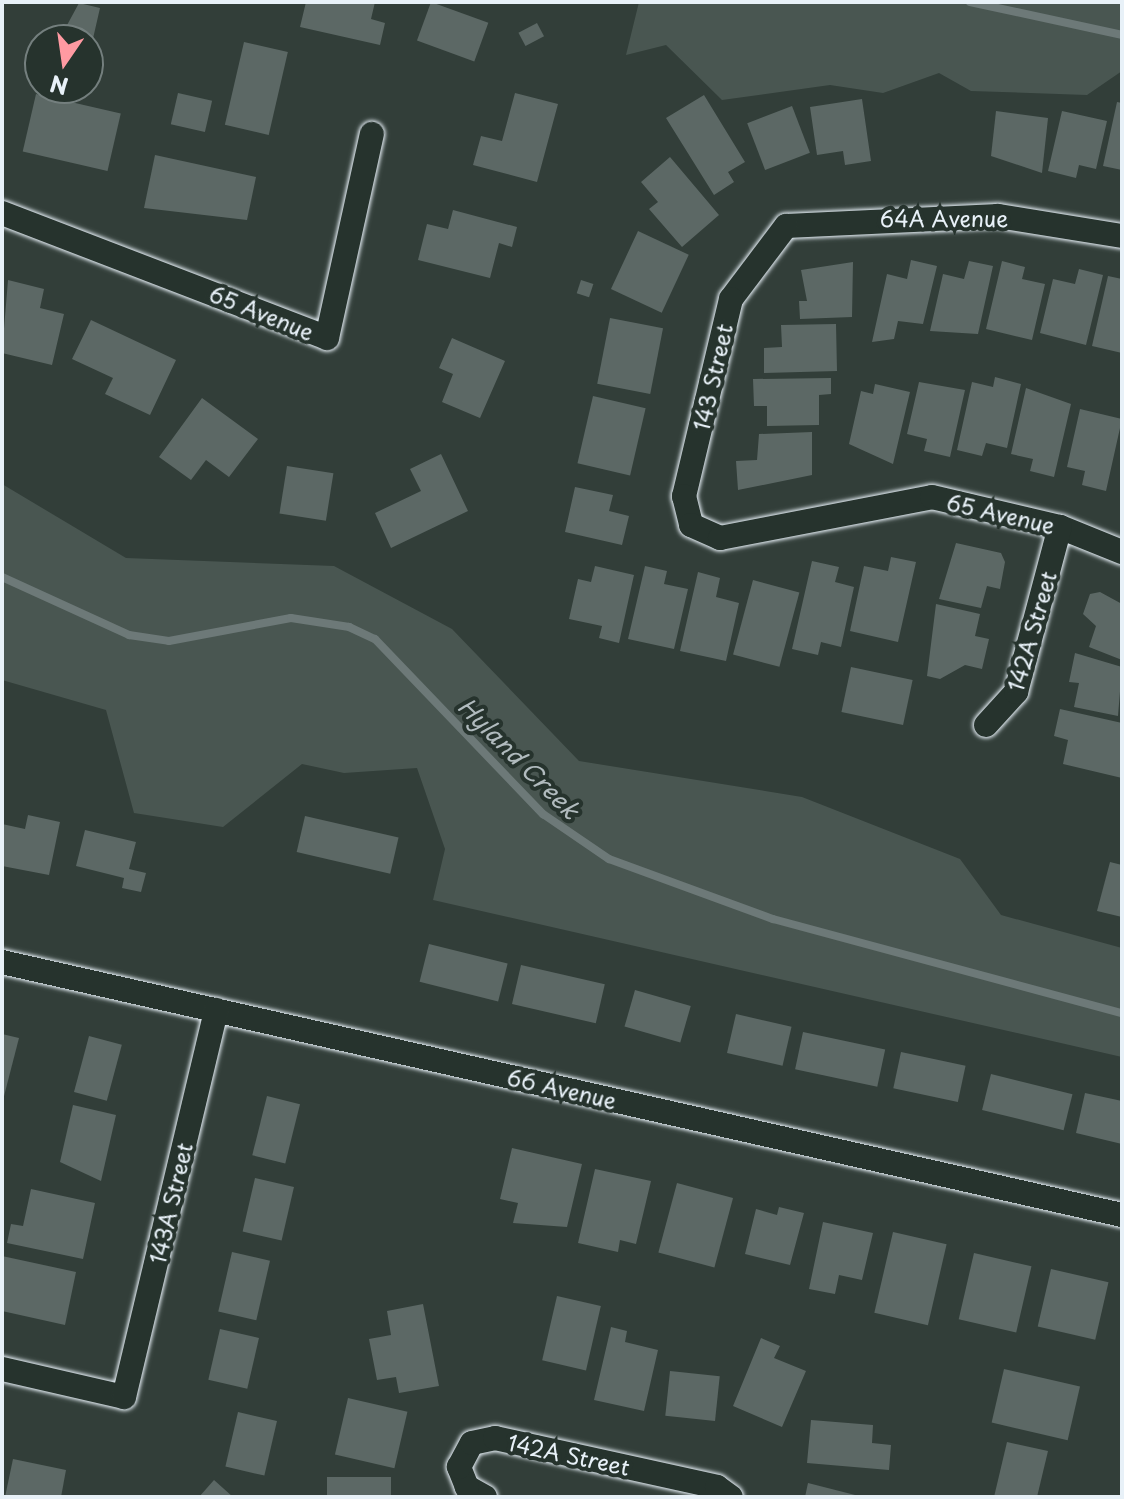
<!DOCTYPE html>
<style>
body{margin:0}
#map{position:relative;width:1124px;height:1499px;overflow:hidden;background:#323e39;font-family:"Playpen Sans",sans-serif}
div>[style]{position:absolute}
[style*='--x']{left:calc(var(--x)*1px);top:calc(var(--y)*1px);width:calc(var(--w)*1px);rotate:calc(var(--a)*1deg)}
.green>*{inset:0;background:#495651}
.stream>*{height:8px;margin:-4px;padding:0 4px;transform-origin:4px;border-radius:4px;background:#6d7978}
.building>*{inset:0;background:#5c6865;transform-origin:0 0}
.roads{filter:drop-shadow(0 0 2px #e8f1f8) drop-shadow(0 0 2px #e8f1f8)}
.minor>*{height:24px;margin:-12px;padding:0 12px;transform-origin:12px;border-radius:12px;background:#26332d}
span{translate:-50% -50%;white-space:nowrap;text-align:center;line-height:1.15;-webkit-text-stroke:8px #26332d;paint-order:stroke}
.street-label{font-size:22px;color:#e8f1f8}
.water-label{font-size:24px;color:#b1bbbe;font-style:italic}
.frame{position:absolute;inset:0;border:4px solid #e8f1f8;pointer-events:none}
.north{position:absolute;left:24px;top:24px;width:80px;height:80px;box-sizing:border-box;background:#26332d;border:2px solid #747f7e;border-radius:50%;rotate:193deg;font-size:22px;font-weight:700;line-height:32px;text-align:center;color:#e8f1f8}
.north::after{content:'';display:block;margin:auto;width:28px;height:36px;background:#ff9aa2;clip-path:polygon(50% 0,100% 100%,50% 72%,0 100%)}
</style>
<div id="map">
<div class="green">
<div style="clip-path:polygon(639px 2px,1122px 2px,1122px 71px,1087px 95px,971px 91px,939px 73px,883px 93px,830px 85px,722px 100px,666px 45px,626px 55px)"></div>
<div style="clip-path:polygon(2px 484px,126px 558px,334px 566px,452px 629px,579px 761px,802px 797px,960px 859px,1001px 915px,1122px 948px,1122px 1057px,433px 900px,445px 849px,417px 768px,344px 773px,302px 764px,223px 827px,134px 813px,106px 710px,2px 680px)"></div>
</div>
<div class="stream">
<div style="--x:970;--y:2;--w:156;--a:12.2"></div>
<div style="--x:2;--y:577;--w:140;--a:24.5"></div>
<div style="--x:129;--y:635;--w:40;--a:8.5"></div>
<div style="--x:169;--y:641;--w:124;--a:-10.7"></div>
<div style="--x:291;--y:618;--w:59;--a:8.8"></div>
<div style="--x:349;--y:627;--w:29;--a:25"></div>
<div style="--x:375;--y:639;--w:243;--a:46.2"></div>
<div style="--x:543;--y:814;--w:80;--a:34.3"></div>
<div style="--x:609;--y:859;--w:175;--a:20.1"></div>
<div style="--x:773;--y:919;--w:361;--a:15.1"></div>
</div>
<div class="building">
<div style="clip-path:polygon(306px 2px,375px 2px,371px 19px,385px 23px,380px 45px,300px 27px)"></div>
<div style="left:431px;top:2px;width:61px;height:41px;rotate:20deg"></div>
<div style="clip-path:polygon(79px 3px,100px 8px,89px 56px,88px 40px,59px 40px)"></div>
<div style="left:537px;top:23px;width:15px;height:21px;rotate:62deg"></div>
<div style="left:244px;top:42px;width:45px;height:85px;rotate:13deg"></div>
<div style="left:178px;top:93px;width:35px;height:32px;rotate:13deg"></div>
<div style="clip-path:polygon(515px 93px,558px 104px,537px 182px,473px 165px,481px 136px,502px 141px)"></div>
<div style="left:36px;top:94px;width:87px;height:59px;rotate:13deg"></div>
<div style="clip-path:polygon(704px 95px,745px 162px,728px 172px,734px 182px,714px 195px,666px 118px)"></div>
<div style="clip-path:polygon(862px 99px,871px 161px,845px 165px,843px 151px,817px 155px,810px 107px)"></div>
<div style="clip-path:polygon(1117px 102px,1122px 103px,1122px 170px,1103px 166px)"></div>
<div style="left:792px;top:106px;width:50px;height:48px;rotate:69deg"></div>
<div style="clip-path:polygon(996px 111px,1048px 118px,1042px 173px,991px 156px)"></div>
<div style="clip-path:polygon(1062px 111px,1107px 121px,1096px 169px,1079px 165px,1076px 178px,1048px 171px)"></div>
<div style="clip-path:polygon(155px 155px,256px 177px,247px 220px,144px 208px)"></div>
<div style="clip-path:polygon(670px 157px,719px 215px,682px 247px,649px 209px,658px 202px,641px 182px)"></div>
<div style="clip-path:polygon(453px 210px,517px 227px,512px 247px,499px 243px,490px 278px,418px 260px,427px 224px,448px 229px)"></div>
<div style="left:638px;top:231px;width:56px;height:64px;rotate:25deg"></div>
<div style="clip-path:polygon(911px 260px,937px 266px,923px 324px,898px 321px,894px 339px,872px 342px,887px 274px,907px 279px)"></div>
<div style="clip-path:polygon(969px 261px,993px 266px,978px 334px,930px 331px,943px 274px,964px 279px)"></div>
<div style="clip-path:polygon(1002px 261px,1025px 267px,1022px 279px,1045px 284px,1032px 340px,986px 329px)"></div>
<div style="clip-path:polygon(853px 262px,852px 317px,800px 319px,799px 301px,807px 301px,801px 270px)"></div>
<div style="clip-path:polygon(1079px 269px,1103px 275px,1086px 345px,1040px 333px,1053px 279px,1075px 284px)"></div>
<div style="clip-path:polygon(1108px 276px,1122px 279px,1122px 353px,1092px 346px)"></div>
<div style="clip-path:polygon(8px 280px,44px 289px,40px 308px,64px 314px,52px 365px,2px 353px)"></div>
<div style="left:581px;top:280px;width:13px;height:14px;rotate:18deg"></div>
<div style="left:610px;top:318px;width:54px;height:67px;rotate:11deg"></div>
<div style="clip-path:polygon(91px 320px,176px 360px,150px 415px,105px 394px,113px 378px,72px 359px)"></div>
<div style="clip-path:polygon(836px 324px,837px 371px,764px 373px,764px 348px,782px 347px,781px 325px)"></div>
<div style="clip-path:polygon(452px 338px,505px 361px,480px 418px,442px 402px,453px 374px,439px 368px)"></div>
<div style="clip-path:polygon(995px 377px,1021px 384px,1007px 448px,986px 443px,982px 456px,957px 450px,972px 382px,993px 387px)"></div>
<div style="clip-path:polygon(831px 378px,831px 394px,819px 395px,819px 425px,767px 426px,767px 406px,754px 406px,753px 379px)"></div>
<div style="clip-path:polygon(919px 382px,965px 390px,950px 457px,924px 451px,927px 439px,907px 434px)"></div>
<div style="clip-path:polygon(875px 384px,910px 392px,893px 464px,849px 444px,861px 391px,873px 394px)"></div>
<div style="clip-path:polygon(1026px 388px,1071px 404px,1054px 477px,1030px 471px,1033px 459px,1011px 454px)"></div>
<div style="left:593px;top:396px;width:54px;height:69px;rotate:13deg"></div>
<div style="clip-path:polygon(202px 398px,258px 439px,229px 477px,206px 460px,191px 480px,159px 457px)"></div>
<div style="clip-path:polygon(1080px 409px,1122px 419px,1106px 491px,1082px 485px,1085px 471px,1067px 467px)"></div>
<div style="clip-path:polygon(812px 432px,812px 475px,738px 490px,736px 461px,757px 460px,759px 434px)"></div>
<div style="clip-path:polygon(441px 454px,468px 511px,391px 548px,375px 513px,421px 491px,410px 469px)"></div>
<div style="left:287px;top:466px;width:47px;height:48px;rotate:9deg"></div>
<div style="clip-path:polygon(575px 487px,613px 495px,609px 511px,629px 516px,622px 545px,565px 532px)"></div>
<div style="clip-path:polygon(956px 543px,1001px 553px,1005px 562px,1000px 589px,987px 586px,981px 608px,939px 599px)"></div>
<div style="clip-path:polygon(891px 557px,916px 562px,898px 642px,850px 631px,864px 566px,888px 571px)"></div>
<div style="clip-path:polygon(812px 561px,839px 567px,835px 582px,854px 587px,841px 647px,821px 642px,818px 655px,792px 649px)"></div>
<div style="clip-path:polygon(595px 566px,634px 575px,619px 643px,599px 638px,602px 626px,569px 619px,578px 579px,591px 582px)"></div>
<div style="clip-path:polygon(645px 566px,667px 571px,664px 584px,688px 589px,674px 649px,628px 639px)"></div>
<div style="clip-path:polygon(698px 572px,720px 578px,716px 597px,739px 603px,726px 661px,680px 651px)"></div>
<div style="left:753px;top:580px;width:48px;height:77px;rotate:15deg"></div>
<div style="clip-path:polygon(1100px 592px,1122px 604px,1122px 660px,1089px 647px,1096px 626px,1083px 614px,1090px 594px)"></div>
<div style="clip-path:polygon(936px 604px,980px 614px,975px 636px,989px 639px,982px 669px,965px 665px,940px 679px,927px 676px)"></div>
<div style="clip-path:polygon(1075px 653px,1122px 667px,1118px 716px,1074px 707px,1079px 683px,1069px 682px)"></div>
<div style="left:851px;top:667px;width:63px;height:46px;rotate:12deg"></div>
<div style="clip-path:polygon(1060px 709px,1122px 723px,1122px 778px,1063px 764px,1068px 740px,1054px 736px)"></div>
<div style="clip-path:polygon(28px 815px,60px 822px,49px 875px,2px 866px,2px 824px,25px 829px)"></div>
<div style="left:305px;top:816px;width:96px;height:37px;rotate:13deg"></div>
<div style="clip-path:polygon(85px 830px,136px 842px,129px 869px,146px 873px,141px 892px,122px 888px,124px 878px,76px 866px)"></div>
<div style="clip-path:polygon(1110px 862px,1122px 865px,1122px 917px,1097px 911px)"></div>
<div style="left:429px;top:944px;width:81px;height:39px;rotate:14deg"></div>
<div style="left:521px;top:965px;width:86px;height:40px;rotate:13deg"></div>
<div style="left:635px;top:990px;width:58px;height:38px;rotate:16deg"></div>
<div style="left:736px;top:1014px;width:57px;height:40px;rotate:13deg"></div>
<div style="left:803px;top:1032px;width:84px;height:38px;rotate:12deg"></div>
<div style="clip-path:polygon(2px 1034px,19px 1038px,3px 1100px,2px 1100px)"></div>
<div style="left:89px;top:1036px;width:34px;height:58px;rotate:15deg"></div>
<div style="left:901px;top:1052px;width:66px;height:37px;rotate:12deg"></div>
<div style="left:991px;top:1074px;width:84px;height:37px;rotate:14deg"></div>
<div style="clip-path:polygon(1085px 1093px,1122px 1101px,1122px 1144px,1076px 1133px)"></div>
<div style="left:267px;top:1096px;width:34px;height:61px;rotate:14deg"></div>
<div style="clip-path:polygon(73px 1105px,116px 1115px,101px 1181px,60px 1162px)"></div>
<div style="clip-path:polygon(512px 1148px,582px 1164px,567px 1227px,513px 1223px,518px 1203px,500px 1199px)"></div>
<div style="clip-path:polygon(595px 1169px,651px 1181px,636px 1244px,620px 1240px,618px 1252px,578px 1243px)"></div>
<div style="left:255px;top:1178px;width:40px;height:55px;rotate:13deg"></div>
<div style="left:677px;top:1183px;width:58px;height:72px;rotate:15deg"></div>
<div style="clip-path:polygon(31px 1189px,95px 1203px,83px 1259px,7px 1243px,11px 1224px,23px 1226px)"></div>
<div style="clip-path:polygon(779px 1207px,804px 1213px,790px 1265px,745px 1254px,756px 1209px,777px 1215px)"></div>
<div style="clip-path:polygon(823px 1222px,873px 1233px,862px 1280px,839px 1275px,835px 1294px,809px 1289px)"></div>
<div style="left:893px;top:1232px;width:55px;height:83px;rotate:13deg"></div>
<div style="left:232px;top:1252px;width:39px;height:61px;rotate:13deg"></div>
<div style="left:974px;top:1253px;width:59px;height:68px;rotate:13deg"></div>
<div style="clip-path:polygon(2px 1256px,76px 1272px,65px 1325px,2px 1311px)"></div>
<div style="left:1051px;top:1269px;width:59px;height:59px;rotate:13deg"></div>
<div style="left:557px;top:1296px;width:45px;height:66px;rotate:13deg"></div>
<div style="clip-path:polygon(423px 1304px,439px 1386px,399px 1393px,396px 1377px,377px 1380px,369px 1339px,391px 1335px,387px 1311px)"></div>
<div style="clip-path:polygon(611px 1327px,627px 1331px,625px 1342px,658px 1350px,644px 1411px,594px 1400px)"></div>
<div style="left:220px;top:1329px;width:40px;height:52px;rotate:13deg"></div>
<div style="clip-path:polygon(761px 1338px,780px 1346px,774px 1358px,806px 1371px,782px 1427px,733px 1406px)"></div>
<div style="left:1004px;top:1369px;width:78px;height:55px;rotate:13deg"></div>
<div style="left:670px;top:1371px;width:50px;height:45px;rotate:6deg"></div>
<div style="left:348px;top:1398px;width:61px;height:58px;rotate:13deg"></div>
<div style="left:238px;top:1412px;width:40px;height:56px;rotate:13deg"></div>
<div style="clip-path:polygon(811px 1420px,873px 1425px,872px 1443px,891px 1445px,889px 1470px,807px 1463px)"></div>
<div style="clip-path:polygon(1007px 1442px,1048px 1451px,1037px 1497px,994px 1497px)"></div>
<div style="clip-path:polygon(13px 1459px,66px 1470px,61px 1497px,5px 1497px)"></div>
<div style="left:327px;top:1477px;width:64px;height:20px"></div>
<div style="clip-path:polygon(214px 1480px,233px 1497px,199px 1497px)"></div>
<div style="clip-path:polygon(808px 1483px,859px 1496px,859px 1497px,805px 1497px)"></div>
</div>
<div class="roads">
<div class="minor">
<div style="--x:2;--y:213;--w:348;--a:21"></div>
<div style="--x:327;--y:338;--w:209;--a:-77.6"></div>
<div style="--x:1122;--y:236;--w:126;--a:-170.8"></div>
<div style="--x:998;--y:216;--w:212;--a:177.3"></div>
<div style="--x:786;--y:226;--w:91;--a:127"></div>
<div style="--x:731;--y:299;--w:203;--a:103.4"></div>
<div style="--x:684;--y:496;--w:30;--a:76"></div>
<div style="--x:691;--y:525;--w:32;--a:24"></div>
<div style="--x:720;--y:538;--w:216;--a:-10.9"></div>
<div style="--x:932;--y:497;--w:131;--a:13.2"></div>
<div style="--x:1060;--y:527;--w:67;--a:22"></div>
<div style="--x:986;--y:725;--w:45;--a:-47.7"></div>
<div style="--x:1016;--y:692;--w:171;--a:-75.1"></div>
<div style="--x:2;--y:962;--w:1148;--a:12.73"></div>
<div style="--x:2;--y:1369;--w:125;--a:12.9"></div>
<div style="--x:124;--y:1397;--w:398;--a:-76.6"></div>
<div style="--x:485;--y:1497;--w:21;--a:-151"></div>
<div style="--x:467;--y:1487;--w:22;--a:-112"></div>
<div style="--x:459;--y:1467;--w:27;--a:-62"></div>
<div style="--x:472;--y:1443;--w:24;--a:-12"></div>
<div style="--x:495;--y:1438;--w:227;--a:12.4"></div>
<div style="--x:717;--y:1487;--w:17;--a:36"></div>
</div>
</div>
<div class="street-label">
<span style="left:944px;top:218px">64A Avenue</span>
<span style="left:262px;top:312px;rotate:22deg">65 Avenue</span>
<span style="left:712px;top:377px;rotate:-77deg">143 Street</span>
<span style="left:1001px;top:513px;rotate:13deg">65 Avenue</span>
<span style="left:1031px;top:631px;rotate:-74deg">142A Street</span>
<span style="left:562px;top:1088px;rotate:13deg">66 Avenue</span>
<span style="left:170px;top:1203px;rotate:-77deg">143A Street</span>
<span style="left:569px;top:1454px;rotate:12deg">142A Street</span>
</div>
<div class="water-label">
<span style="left:519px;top:758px;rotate:45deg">Hyland Creek</span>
</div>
<div class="frame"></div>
<div class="north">N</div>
</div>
